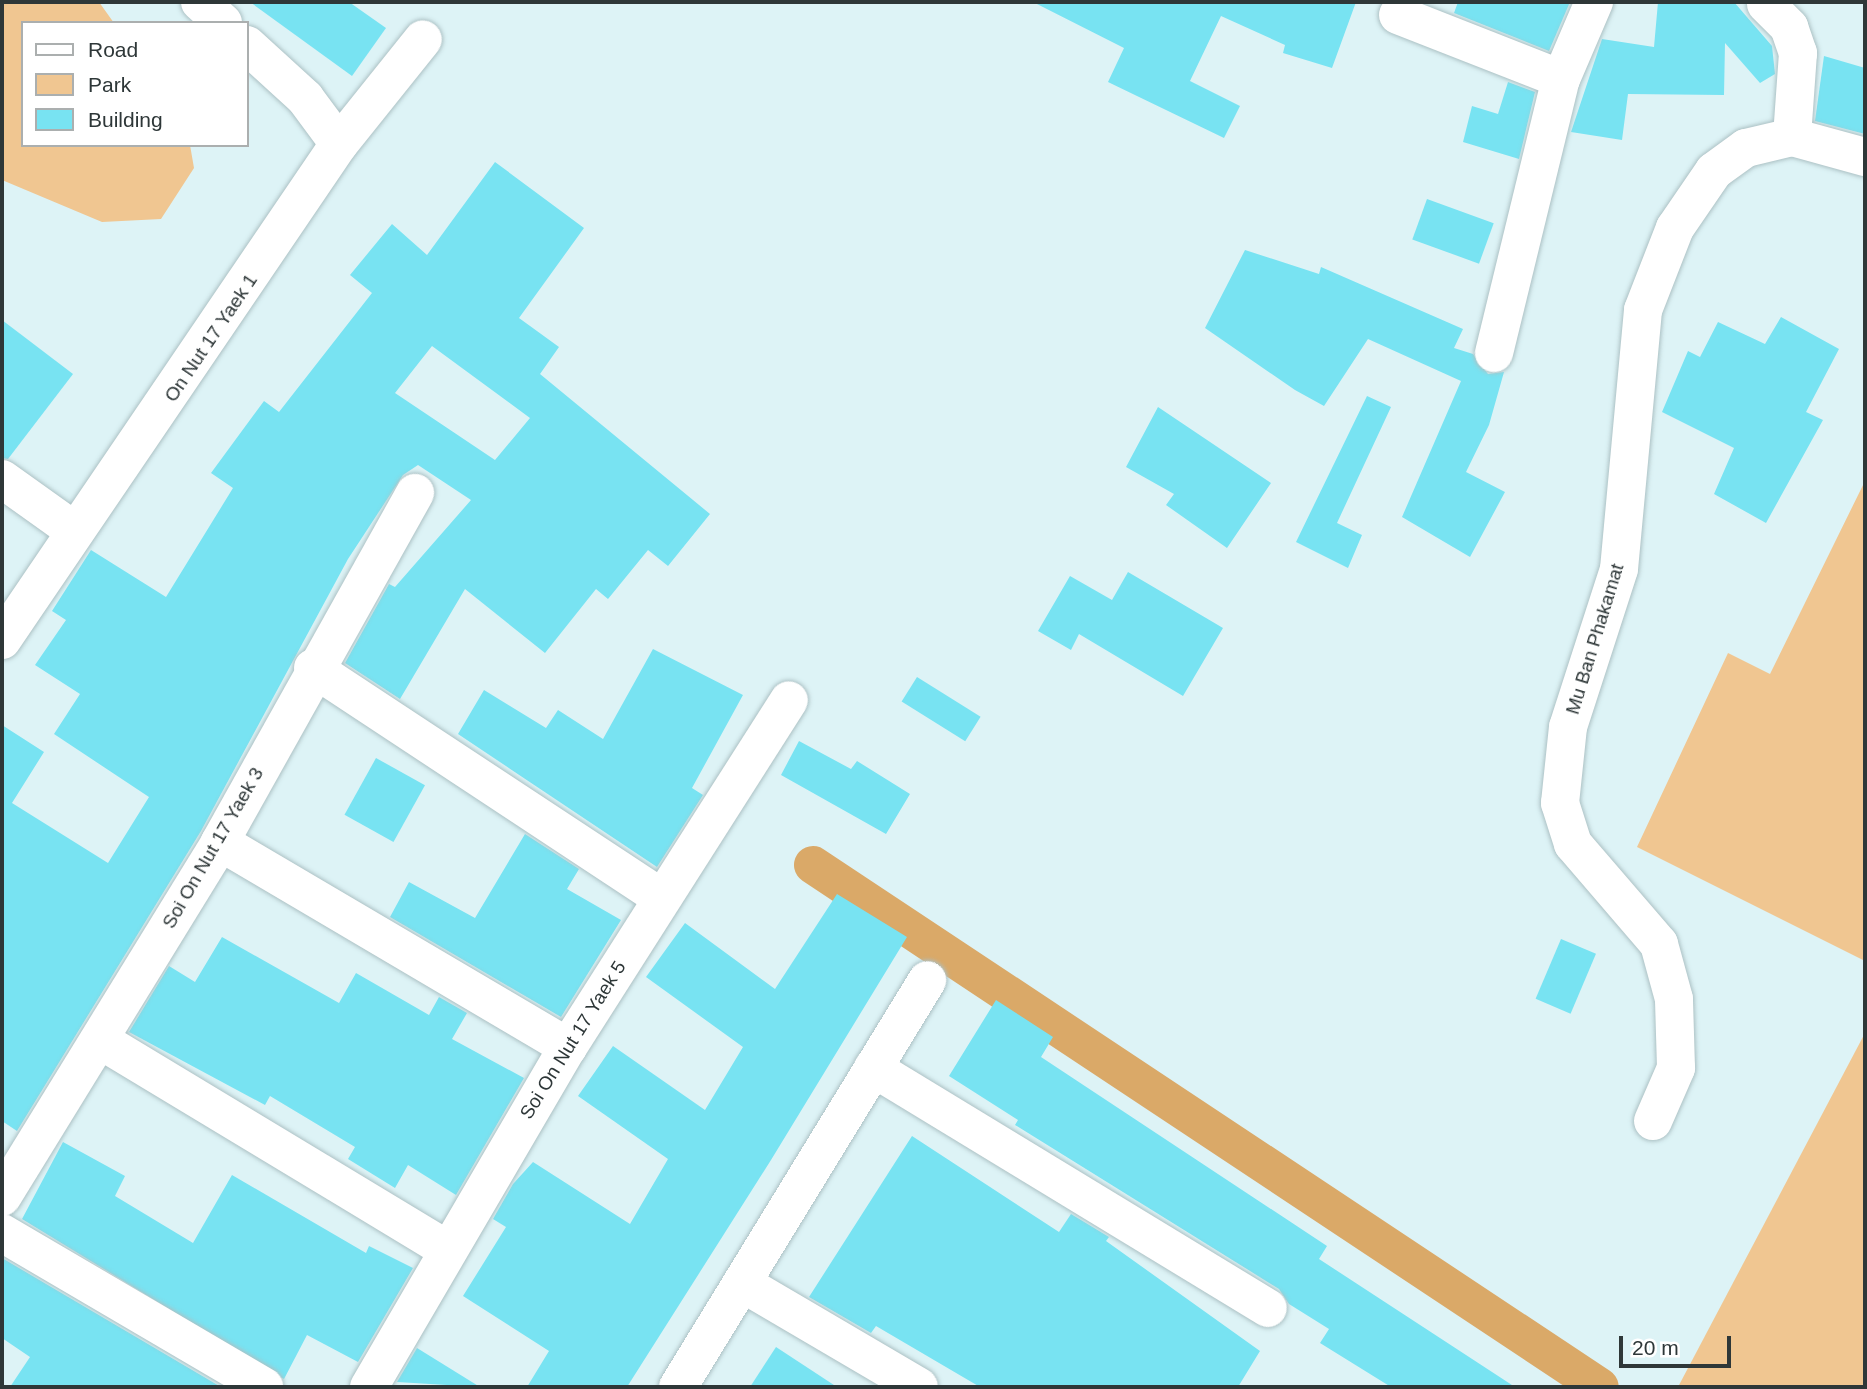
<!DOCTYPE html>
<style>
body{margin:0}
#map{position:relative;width:1867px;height:1389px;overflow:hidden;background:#ddf3f6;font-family:Arial,sans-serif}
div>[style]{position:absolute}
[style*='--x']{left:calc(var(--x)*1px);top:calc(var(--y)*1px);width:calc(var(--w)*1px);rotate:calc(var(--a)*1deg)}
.green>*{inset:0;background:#f0c691}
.canal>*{height:38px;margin:-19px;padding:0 19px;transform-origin:19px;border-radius:19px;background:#daa968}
.building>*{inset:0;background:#78e3f2;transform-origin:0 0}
.roads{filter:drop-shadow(0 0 2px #acc1c4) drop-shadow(0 0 2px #acc1c4)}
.minor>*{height:38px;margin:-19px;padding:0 19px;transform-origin:19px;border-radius:19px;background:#fff}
span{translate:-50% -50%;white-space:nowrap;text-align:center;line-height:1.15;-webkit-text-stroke:5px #fff;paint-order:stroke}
.street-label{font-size:19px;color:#2e3738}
.frame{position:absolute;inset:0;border:4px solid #2e3738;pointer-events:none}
.legend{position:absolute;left:21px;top:21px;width:228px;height:126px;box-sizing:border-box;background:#fff;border:2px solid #abafaf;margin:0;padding:9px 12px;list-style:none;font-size:21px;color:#2e3738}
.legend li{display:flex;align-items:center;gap:14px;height:35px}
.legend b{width:35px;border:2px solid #abafaf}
.scale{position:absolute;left:1619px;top:1336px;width:112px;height:32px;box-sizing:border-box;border:4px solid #2e3738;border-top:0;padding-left:9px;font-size:21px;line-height:24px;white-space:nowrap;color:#2e3738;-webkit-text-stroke:5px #fff;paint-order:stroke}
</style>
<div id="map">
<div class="green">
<div style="clip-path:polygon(2px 2px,99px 2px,114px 23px,23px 23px,23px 145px,190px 145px,194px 168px,161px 219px,102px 222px,2px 180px)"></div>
<div style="clip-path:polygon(1865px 481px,1865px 961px,1637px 847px,1728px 653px,1770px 674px)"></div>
<div style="clip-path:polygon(1865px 1033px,1865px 1387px,1678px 1387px)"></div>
</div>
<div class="canal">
<div style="--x:813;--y:865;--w:944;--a:33.56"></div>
</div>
<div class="building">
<div style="clip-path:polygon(250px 2px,349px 2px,386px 28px,352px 76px)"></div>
<div style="clip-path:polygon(1033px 2px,1356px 2px,1332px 68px,1283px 53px,1285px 45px,1221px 16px,1190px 81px,1240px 106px,1224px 138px,1108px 82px,1124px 48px)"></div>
<div style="clip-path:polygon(1458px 2px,1570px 2px,1549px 51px,1454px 13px)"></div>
<div style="clip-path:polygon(1658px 2px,1734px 2px,1772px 46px,1775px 74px,1760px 83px,1725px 43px,1724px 95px,1628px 94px,1622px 140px,1571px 132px,1602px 39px,1654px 47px)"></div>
<div style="clip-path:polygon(1824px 56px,1865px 68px,1865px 134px,1815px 121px)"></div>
<div style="clip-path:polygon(1508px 82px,1535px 92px,1519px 159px,1463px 142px,1472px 106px,1498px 114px)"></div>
<div style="clip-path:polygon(evenodd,495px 162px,584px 228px,519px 318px,559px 347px,540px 374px,710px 514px,668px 566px,648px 550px,608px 599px,596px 589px,545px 653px,465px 589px,400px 699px,345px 663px,389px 584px,395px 587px,471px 500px,418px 465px,403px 475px,348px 559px,201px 831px,17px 1131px,2px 1121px,2px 725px,44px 752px,12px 803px,108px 863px,149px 797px,54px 734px,80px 694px,35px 665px,66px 620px,52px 611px,91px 550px,166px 597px,233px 488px,211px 473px,264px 401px,279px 412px,372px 293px,350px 275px,392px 224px,427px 255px,495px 162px,432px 346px,530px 418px,495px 460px,395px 393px,432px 346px)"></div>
<div style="left:1427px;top:199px;width:71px;height:43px;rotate:20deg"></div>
<div style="clip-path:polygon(1245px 250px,1319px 274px,1321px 267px,1463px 329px,1454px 348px,1473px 354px,1488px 374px,1504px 372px,1489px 425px,1466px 472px,1505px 492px,1470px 557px,1402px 517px,1461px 381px,1368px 339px,1324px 406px,1295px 390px,1205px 328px)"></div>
<div style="clip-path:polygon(1781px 317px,1839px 349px,1806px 412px,1823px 420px,1766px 523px,1714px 494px,1734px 448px,1662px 412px,1688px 351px,1700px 357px,1718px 322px,1765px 344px)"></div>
<div style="clip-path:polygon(2px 320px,73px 374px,8px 459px,2px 458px)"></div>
<div style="clip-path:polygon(1367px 396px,1391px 407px,1337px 523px,1362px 535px,1348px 568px,1296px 542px)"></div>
<div style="clip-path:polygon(1158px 407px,1271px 483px,1227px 548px,1166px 505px,1174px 494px,1126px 467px)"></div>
<div style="clip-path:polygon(1128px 572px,1223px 628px,1183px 696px,1079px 634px,1071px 650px,1038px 631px,1070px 576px,1112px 600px)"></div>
<div style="clip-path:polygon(653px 649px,743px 695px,692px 788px,703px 795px,657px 867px,458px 734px,484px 690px,546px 728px,558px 710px,603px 739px)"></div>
<div style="left:917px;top:677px;width:75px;height:29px;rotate:32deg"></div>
<div style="clip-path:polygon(799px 741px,851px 769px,857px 761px,910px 794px,886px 834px,781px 775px)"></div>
<div style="left:376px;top:758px;width:56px;height:65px;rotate:29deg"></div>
<div style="clip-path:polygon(525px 834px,579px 869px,567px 889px,621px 920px,561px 1017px,390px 917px,409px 882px,475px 918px)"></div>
<div style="clip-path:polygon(837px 894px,907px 937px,771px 1160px,627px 1387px,527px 1387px,549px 1351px,463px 1296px,506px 1227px,493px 1219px,513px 1184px,533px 1162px,630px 1224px,668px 1159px,578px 1096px,613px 1046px,705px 1110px,743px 1047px,646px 977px,685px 923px,775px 989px)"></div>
<div style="clip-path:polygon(222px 937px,339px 1003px,356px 973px,429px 1015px,439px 997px,467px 1013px,452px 1039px,524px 1078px,456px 1195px,408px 1165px,395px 1188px,348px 1159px,355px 1147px,270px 1096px,265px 1105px,129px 1032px,169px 966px,195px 982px)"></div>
<div style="left:1561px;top:939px;width:38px;height:65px;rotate:23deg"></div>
<div style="clip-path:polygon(996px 1000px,1053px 1037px,1041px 1057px,1327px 1246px,1319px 1259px,1515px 1387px,1391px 1387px,1320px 1343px,1329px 1329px,1289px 1304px,1279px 1289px,1015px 1125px,1018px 1120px,949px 1076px)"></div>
<div style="clip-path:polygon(912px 1136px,1059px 1232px,1071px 1214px,1109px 1237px,1106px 1241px,1260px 1351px,1238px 1387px,980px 1387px,876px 1326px,871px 1333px,809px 1297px)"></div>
<div style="clip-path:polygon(63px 1142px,125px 1176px,115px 1196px,193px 1243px,232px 1175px,366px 1253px,369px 1246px,413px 1268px,358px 1362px,307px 1335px,284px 1379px,22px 1219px)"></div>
<div style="clip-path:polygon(2px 1258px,221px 1387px,10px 1387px,30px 1357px,2px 1338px)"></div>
<div style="clip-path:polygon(776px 1347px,837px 1387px,750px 1387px)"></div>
<div style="clip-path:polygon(417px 1348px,480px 1387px,397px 1382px)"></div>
</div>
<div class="roads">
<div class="minor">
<div style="--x:200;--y:2;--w:31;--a:42"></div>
<div style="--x:1766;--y:4;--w:33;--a:45"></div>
<div style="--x:1789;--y:27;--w:28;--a:71"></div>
<div style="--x:1798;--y:53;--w:84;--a:94.1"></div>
<div style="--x:1398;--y:15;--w:175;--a:21.4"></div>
<div style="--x:1561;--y:79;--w:84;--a:-66.8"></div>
<div style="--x:247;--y:45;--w:79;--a:42.4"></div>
<div style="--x:305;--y:98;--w:57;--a:53.5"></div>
<div style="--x:1494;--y:353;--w:282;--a:-76.3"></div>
<div style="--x:2;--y:479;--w:86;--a:35.5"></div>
<div style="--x:2;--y:640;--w:600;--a:-55.81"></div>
<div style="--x:339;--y:144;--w:134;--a:-51.3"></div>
<div style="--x:313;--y:668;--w:418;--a:33.4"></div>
<div style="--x:220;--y:842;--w:404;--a:30.5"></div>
<div style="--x:100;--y:1040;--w:404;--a:31.1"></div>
<div style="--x:873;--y:1068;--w:462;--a:31.3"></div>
<div style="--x:1653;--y:1121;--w:58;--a:-66.5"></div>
<div style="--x:1676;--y:1068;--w:69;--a:-91.7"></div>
<div style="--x:1674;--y:999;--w:57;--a:-105.3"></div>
<div style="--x:1659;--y:944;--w:132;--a:-130.7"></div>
<div style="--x:1573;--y:844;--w:43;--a:-107.6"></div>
<div style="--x:1560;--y:803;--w:76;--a:-84"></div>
<div style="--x:1568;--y:727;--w:166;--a:-72.1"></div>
<div style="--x:1619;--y:569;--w:260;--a:-84.7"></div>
<div style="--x:1643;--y:310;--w:88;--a:-68.7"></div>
<div style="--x:1675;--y:228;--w:69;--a:-55.6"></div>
<div style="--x:1714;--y:171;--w:39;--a:-36"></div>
<div style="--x:1746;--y:148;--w:47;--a:-13.4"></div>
<div style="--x:1792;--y:137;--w:76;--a:15.3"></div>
<div style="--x:2;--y:1197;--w:417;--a:-58.4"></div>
<div style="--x:220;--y:842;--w:400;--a:-60.8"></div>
<div style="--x:2;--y:1233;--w:304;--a:30.4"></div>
<div style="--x:742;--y:1283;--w:205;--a:30.4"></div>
<div style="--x:369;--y:1387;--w:394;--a:-59.7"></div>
<div style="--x:568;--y:1047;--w:411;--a:-57.5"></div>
<div style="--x:678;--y:1387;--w:477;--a:-58.5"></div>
</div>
</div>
<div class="street-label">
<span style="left:211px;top:338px;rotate:-56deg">On Nut 17 Yaek 1</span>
<span style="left:1595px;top:639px;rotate:-73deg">Mu Ban Phakamat</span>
<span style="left:213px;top:848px;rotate:-60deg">Soi On Nut 17 Yaek 3</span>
<span style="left:573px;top:1040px;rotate:-58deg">Soi On Nut 17 Yaek 5</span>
</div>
<div class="frame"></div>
<ul class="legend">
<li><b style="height:9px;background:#fff"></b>Road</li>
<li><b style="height:19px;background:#f0c691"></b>Park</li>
<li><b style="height:19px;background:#78e3f2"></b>Building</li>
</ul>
<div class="scale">20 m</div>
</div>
